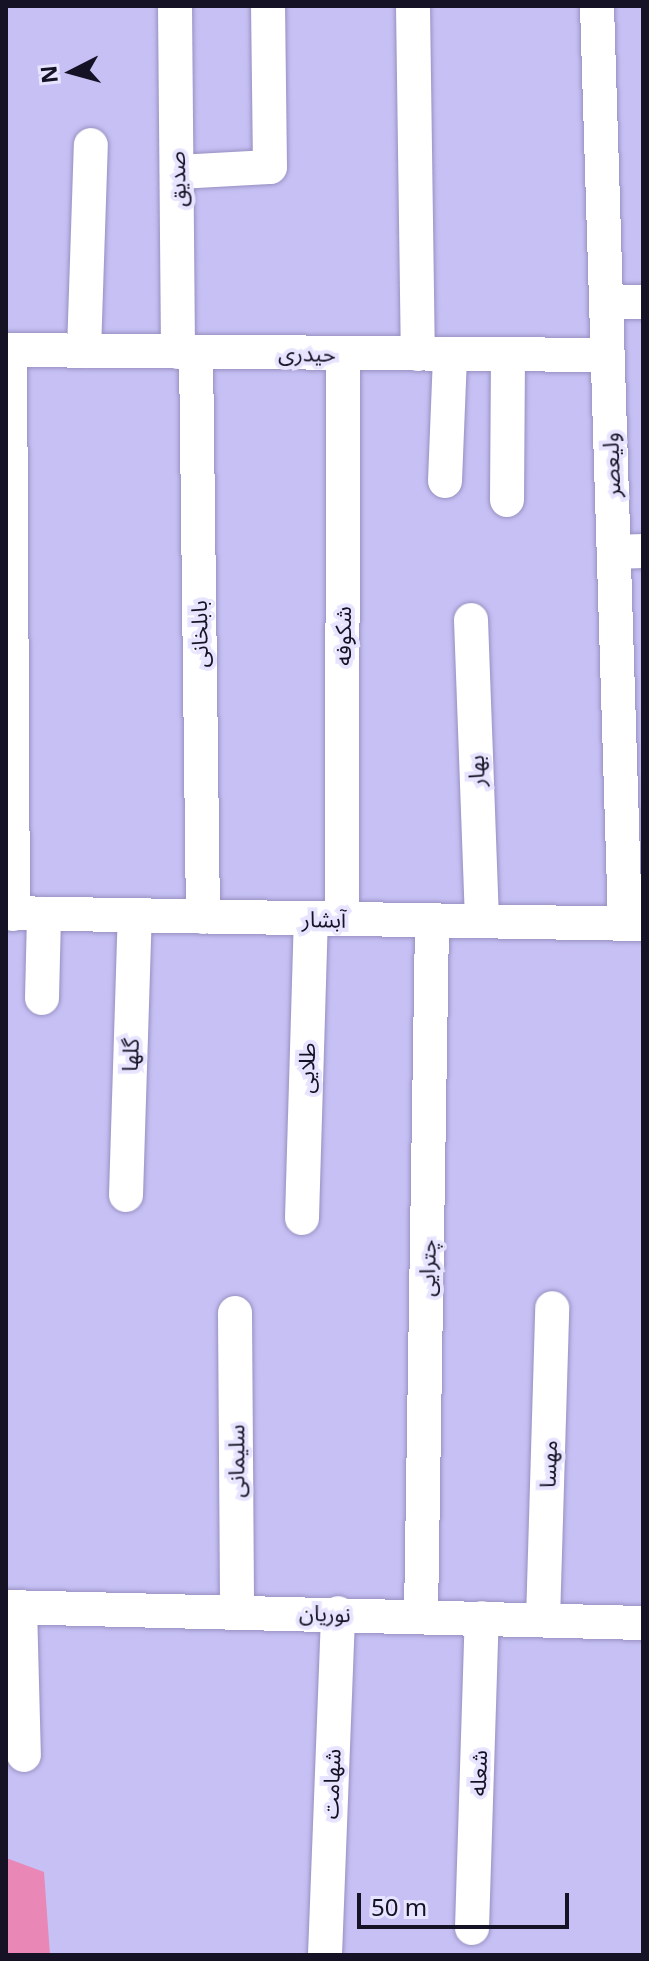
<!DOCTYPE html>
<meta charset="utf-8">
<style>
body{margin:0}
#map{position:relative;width:649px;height:1961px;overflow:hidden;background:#c6c0f4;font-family:"Noto Sans","Noto Sans Arabic",sans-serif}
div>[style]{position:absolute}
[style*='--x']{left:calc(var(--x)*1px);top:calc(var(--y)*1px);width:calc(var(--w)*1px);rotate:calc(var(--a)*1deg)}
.green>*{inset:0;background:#e987b6}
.roads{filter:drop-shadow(0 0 2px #9790c1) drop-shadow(0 0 2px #9790c1)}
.minor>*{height:34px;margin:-17px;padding:0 17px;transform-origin:17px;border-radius:17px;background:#fff}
span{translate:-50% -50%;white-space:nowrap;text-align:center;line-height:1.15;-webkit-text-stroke:8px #e7e4ff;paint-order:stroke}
.street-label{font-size:22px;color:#151225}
.frame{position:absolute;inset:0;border:8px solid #151225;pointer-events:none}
.north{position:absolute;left:32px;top:32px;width:80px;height:80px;-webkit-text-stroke:6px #e7e4ff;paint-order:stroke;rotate:264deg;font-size:22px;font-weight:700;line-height:32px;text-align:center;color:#151225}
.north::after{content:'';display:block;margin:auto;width:28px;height:36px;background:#151225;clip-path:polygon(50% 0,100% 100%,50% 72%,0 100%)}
.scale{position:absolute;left:357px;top:1893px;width:212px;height:36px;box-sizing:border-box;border:4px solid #151225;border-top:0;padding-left:10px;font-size:24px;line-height:28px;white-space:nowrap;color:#151225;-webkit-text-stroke:6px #e7e4ff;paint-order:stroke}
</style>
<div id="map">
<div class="green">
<div style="clip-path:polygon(6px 1858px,44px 1872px,50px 1955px,6px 1955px)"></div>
</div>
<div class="roads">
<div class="minor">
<div style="--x:175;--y:6;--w:346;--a:89.5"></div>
<div style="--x:413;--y:6;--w:348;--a:89.2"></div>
<div style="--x:597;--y:6;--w:918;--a:88.25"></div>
<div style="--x:177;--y:172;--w:93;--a:-3.1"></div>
<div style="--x:270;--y:167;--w:161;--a:-90.7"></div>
<div style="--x:609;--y:302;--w:34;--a:0"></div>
<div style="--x:6;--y:350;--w:602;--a:0.48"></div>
<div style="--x:10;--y:350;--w:564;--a:89.7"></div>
<div style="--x:84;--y:351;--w:206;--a:-88.1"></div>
<div style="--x:196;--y:352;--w:565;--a:89.29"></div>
<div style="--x:445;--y:481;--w:127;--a:-87.7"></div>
<div style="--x:507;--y:500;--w:145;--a:-89.6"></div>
<div style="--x:614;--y:552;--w:29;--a:-2"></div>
<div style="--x:471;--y:620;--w:301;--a:87.9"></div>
<div style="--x:6;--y:913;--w:637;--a:0.99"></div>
<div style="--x:342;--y:919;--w:566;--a:-89.9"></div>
<div style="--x:42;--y:998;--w:84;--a:-88.6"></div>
<div style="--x:126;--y:1195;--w:279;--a:-88.2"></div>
<div style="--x:302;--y:1218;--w:300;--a:-88.3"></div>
<div style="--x:235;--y:1313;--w:296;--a:89.6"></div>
<div style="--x:6;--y:1607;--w:637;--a:1.44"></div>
<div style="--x:20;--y:1607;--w:148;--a:88.5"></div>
<div style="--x:421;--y:1616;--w:695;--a:-89.09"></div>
<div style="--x:543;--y:1620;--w:312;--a:-88.3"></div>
<div style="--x:472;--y:1928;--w:310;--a:-88.2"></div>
<div style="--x:325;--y:1955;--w:342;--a:-87.8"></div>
</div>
</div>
<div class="street-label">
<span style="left:177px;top:179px;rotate:-91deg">صدیق</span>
<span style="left:307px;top:353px;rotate:1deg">حیدری</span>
<span style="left:611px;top:465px;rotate:-92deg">ولیعصر</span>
<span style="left:199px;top:634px;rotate:-91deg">بابلخانی</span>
<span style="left:343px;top:636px;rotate:-90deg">شکوفه</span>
<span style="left:476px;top:771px;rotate:-92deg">بهار</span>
<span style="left:324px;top:919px;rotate:1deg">آبشار</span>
<span style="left:130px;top:1055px;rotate:-88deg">گلها</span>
<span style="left:306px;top:1068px;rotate:-88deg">طلایی</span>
<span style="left:427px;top:1268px;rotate:-89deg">چترایی</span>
<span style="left:236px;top:1461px;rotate:-90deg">سلیمانی</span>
<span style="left:548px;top:1464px;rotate:-88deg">مهسا</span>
<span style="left:325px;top:1613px;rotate:2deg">نوریان</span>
<span style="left:478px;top:1773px;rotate:-88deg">شعله</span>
<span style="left:331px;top:1784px;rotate:-88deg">شهامت</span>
</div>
<div class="frame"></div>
<div class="north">N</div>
<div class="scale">50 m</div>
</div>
